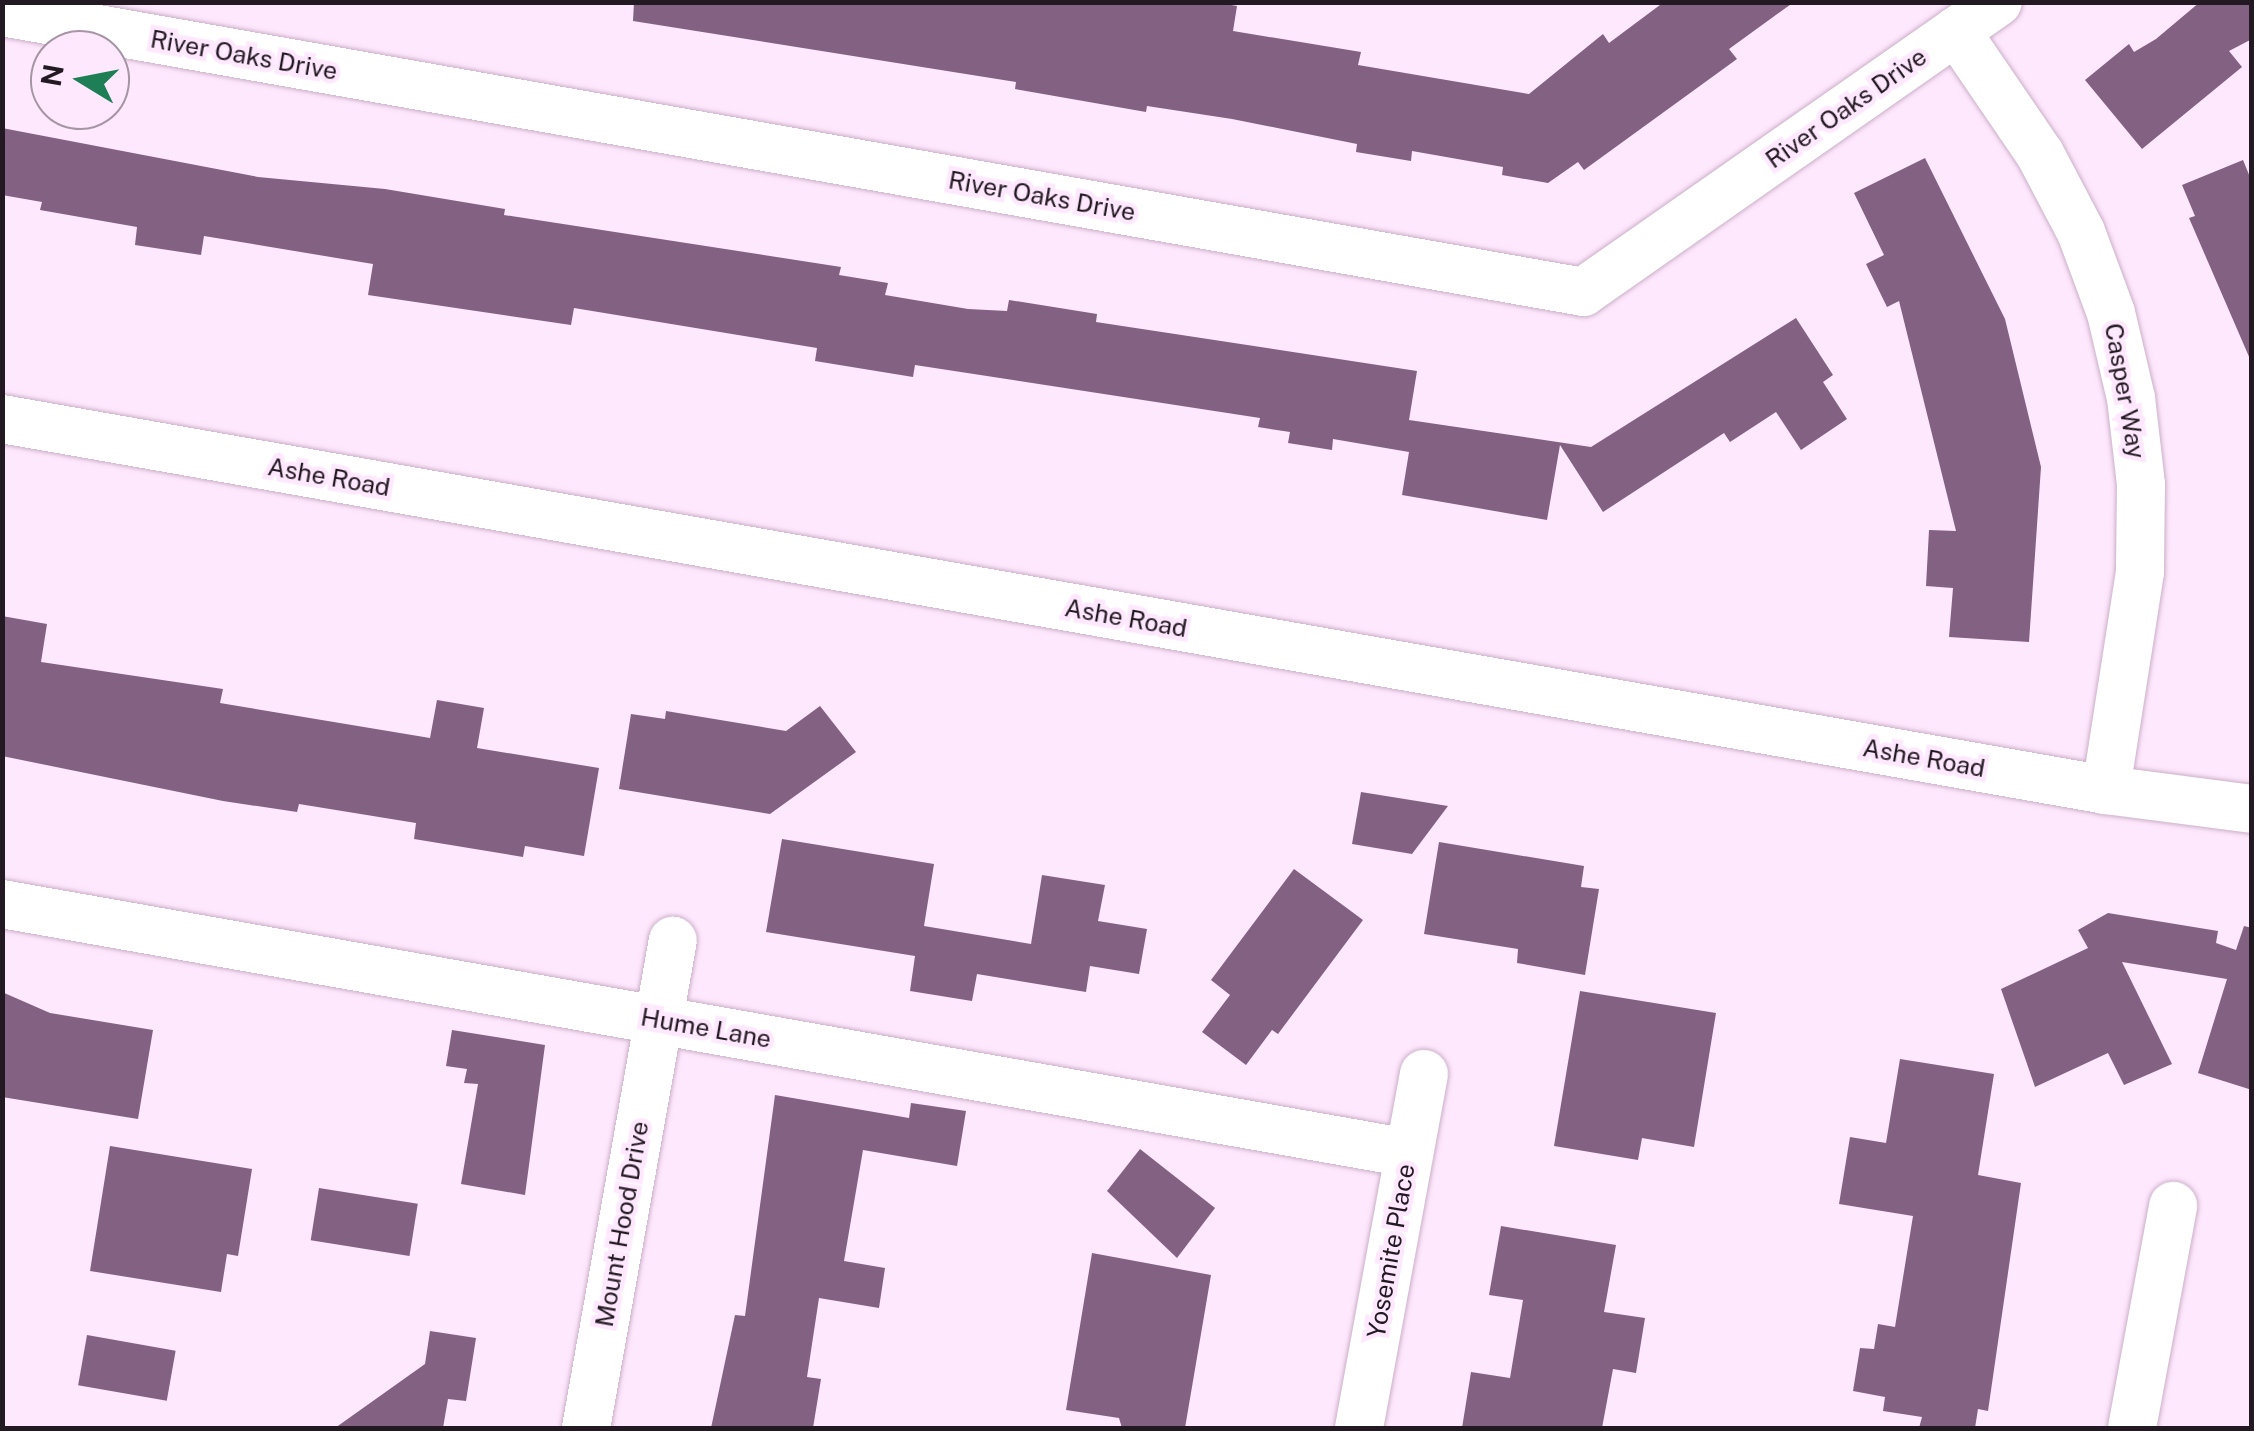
<!DOCTYPE html>
<style>
body{margin:0}
#map{position:relative;width:2254px;height:1431px;overflow:hidden;background:#fee8fd;font-family:"Public Sans",sans-serif}
div>[style]{position:absolute}
[style*='--x']{left:calc(var(--x)*1px);top:calc(var(--y)*1px);width:calc(var(--w)*1px);rotate:calc(var(--a)*1deg)}
.building>*{inset:0;background:#836182;transform-origin:0 0}
.roads{filter:drop-shadow(0 0 2px #caafc8) drop-shadow(0 0 2px #caafc8)}
.minor>*{height:48px;margin:-24px;padding:0 24px;transform-origin:24px;border-radius:24px;background:#fff}
span{translate:-50% -50%;white-space:nowrap;text-align:center;line-height:1.15;-webkit-text-stroke:9px #fee8fd;paint-order:stroke}
.street-label{font-size:25px;color:#231922}
.frame{position:absolute;inset:0;border:5px solid #231922;pointer-events:none}
.north{position:absolute;left:30px;top:30px;width:100px;height:100px;box-sizing:border-box;background:#fee8fd;border:2px solid #a695a5;border-radius:50%;rotate:280deg;font-size:28px;font-weight:700;line-height:40px;text-align:center;color:#231922}
.north::after{content:'';display:block;margin:auto;width:35px;height:45px;background:#1e7f56;clip-path:polygon(50% 0,100% 100%,50% 72%,0 100%)}
</style>
<div id="map">
<div class="building">
<div style="clip-path:polygon(634px 2px,1214px 2px,1237px 6px,1233px 31px,1361px 52px,1358px 65px,1529px 94px,1603px 34px,1609px 43px,1664px 2px,1794px 2px,1729px 49px,1737px 59px,1584px 170px,1578px 162px,1548px 183px,1502px 175px,1503px 167px,1412px 151px,1411px 161px,1356px 152px,1357px 144px,1232px 119px,1147px 106px,1146px 112px,1015px 89px,1016px 82px,633px 21px)"></div>
<div style="clip-path:polygon(2200px 2px,2252px 2px,2252px 39px,2229px 51px,2242px 67px,2142px 149px,2085px 80px,2129px 44px,2134px 52px,2156px 39px)"></div>
<div style="clip-path:polygon(2px 128px,258px 177px,385px 189px,505px 209px,504px 215px,841px 267px,839px 275px,888px 283px,885px 295px,968px 309px,1007px 311px,1009px 300px,1097px 314px,1096px 322px,1417px 371px,1409px 420px,1591px 447px,1796px 318px,1833px 375px,1823px 382px,1847px 419px,1801px 450px,1776px 412px,1730px 442px,1724px 433px,1603px 512px,1560px 445px,1547px 520px,1402px 495px,1409px 452px,1333px 439px,1332px 450px,1288px 443px,1290px 432px,1258px 427px,1260px 418px,915px 365px,913px 377px,815px 361px,817px 348px,574px 308px,571px 325px,368px 295px,373px 264px,204px 236px,201px 255px,135px 245px,137px 227px,40px 210px,42px 202px,2px 195px)"></div>
<div style="clip-path:polygon(1925px 158px,2005px 319px,2041px 467px,2029px 642px,1949px 637px,1953px 588px,1926px 586px,1929px 530px,1956px 531px,1899px 301px,1887px 307px,1866px 264px,1884px 255px,1854px 193px)"></div>
<div style="clip-path:polygon(2243px 160px,2252px 182px,2250px 359px,2189px 218px,2195px 216px,2182px 185px)"></div>
<div style="clip-path:polygon(2px 616px,47px 624px,41px 662px,223px 689px,220px 703px,430px 738px,437px 700px,484px 708px,477px 748px,599px 768px,584px 856px,525px 846px,523px 857px,414px 839px,416px 823px,299px 804px,297px 812px,223px 801px,2px 756px)"></div>
<div style="clip-path:polygon(820px 706px,856px 752px,770px 814px,619px 789px,631px 714px,665px 719px,666px 711px,786px 731px)"></div>
<div style="clip-path:polygon(1361px 792px,1448px 806px,1412px 854px,1352px 844px)"></div>
<div style="clip-path:polygon(782px 839px,934px 864px,924px 926px,1031px 944px,1042px 875px,1105px 885px,1098px 921px,1147px 929px,1139px 974px,1090px 966px,1086px 992px,977px 974px,972px 1001px,910px 991px,915px 956px,766px 932px)"></div>
<div style="clip-path:polygon(1439px 842px,1584px 866px,1581px 887px,1599px 889px,1585px 975px,1517px 963px,1518px 949px,1424px 934px)"></div>
<div style="clip-path:polygon(1294px 869px,1363px 920px,1278px 1034px,1272px 1030px,1246px 1065px,1202px 1032px,1230px 995px,1211px 980px)"></div>
<div style="clip-path:polygon(2108px 913px,2218px 931px,2216px 943px,2236px 950px,2244px 926px,2252px 928px,2252px 1090px,2198px 1073px,2227px 979px,2122px 962px,2172px 1064px,2124px 1085px,2108px 1053px,2035px 1087px,2001px 989px,2088px 948px,2078px 930px)"></div>
<div style="clip-path:polygon(1580px 991px,1716px 1013px,1694px 1147px,1642px 1138px,1638px 1160px,1554px 1146px)"></div>
<div style="clip-path:polygon(2px 992px,50px 1013px,153px 1030px,138px 1119px,2px 1097px)"></div>
<div style="clip-path:polygon(452px 1030px,545px 1045px,525px 1195px,461px 1184px,478px 1084px,464px 1083px,467px 1069px,446px 1066px)"></div>
<div style="clip-path:polygon(1900px 1059px,1994px 1074px,1978px 1175px,2021px 1183px,1988px 1411px,1978px 1409px,1975px 1428px,1919px 1428px,1922px 1417px,1883px 1411px,1885px 1397px,1853px 1391px,1860px 1348px,1874px 1349px,1878px 1324px,1895px 1327px,1913px 1216px,1839px 1204px,1850px 1137px,1886px 1143px)"></div>
<div style="clip-path:polygon(775px 1095px,909px 1118px,911px 1103px,966px 1111px,957px 1166px,863px 1150px,844px 1261px,885px 1268px,879px 1308px,819px 1298px,807px 1377px,821px 1379px,813px 1428px,711px 1428px,735px 1315px,745px 1316px)"></div>
<div style="clip-path:polygon(110px 1146px,252px 1169px,238px 1256px,227px 1254px,221px 1292px,90px 1271px)"></div>
<div style="clip-path:polygon(1140px 1149px,1215px 1208px,1177px 1258px,1107px 1191px)"></div>
<div style="left:319px;top:1188px;width:100px;height:53px;rotate:9deg"></div>
<div style="clip-path:polygon(1501px 1226px,1616px 1245px,1604px 1312px,1645px 1318px,1636px 1373px,1613px 1369px,1602px 1428px,1462px 1428px,1471px 1372px,1510px 1378px,1523px 1300px,1489px 1295px)"></div>
<div style="clip-path:polygon(1092px 1253px,1211px 1275px,1185px 1428px,1122px 1428px,1119px 1418px,1066px 1410px)"></div>
<div style="clip-path:polygon(430px 1331px,476px 1338px,466px 1401px,448px 1399px,443px 1428px,335px 1428px,425px 1364px)"></div>
<div style="left:87px;top:1335px;width:90px;height:51px;rotate:10deg"></div>
</div>
<div class="roads">
<div class="minor">
<div style="--x:2;--y:12;--w:1606;--a:10.04"></div>
<div style="--x:1583;--y:292;--w:506;--a:-34.95"></div>
<div style="--x:1956;--y:31;--w:149;--a:55.7"></div>
<div style="--x:2040;--y:154;--w:88;--a:62.3"></div>
<div style="--x:2081;--y:232;--w:86;--a:69.7"></div>
<div style="--x:2111;--y:313;--w:87;--a:76.8"></div>
<div style="--x:2131;--y:398;--w:88;--a:83.4"></div>
<div style="--x:2141;--y:485;--w:87;--a:90.7"></div>
<div style="--x:2140;--y:572;--w:221;--a:98.9"></div>
<div style="--x:2;--y:419;--w:2136;--a:10"></div>
<div style="--x:2106;--y:790;--w:147;--a:7.4"></div>
<div style="--x:2;--y:904;--w:1429;--a:10.04"></div>
<div style="--x:586;--y:1428;--w:495;--a:-79.9"></div>
<div style="--x:1359;--y:1428;--w:360;--a:-79.6"></div>
<div style="--x:2132;--y:1428;--w:226;--a:-79.5"></div>
</div>
</div>
<div class="street-label">
<span style="left:244px;top:55px;rotate:10deg">River Oaks Drive</span>
<span style="left:1846px;top:108px;rotate:-35deg">River Oaks Drive</span>
<span style="left:1042px;top:196px;rotate:10deg">River Oaks Drive</span>
<span style="left:2125px;top:391px;rotate:80deg">Casper Way</span>
<span style="left:329px;top:477px;rotate:10deg">Ashe Road</span>
<span style="left:1126px;top:618px;rotate:10deg">Ashe Road</span>
<span style="left:1924px;top:758px;rotate:10deg">Ashe Road</span>
<span style="left:706px;top:1028px;rotate:10deg">Hume Lane</span>
<span style="left:622px;top:1224px;rotate:-80deg">Mount Hood Drive</span>
<span style="left:1391px;top:1251px;rotate:-80deg">Yosemite Place</span>
</div>
<div class="frame"></div>
<div class="north">N</div>
</div>
